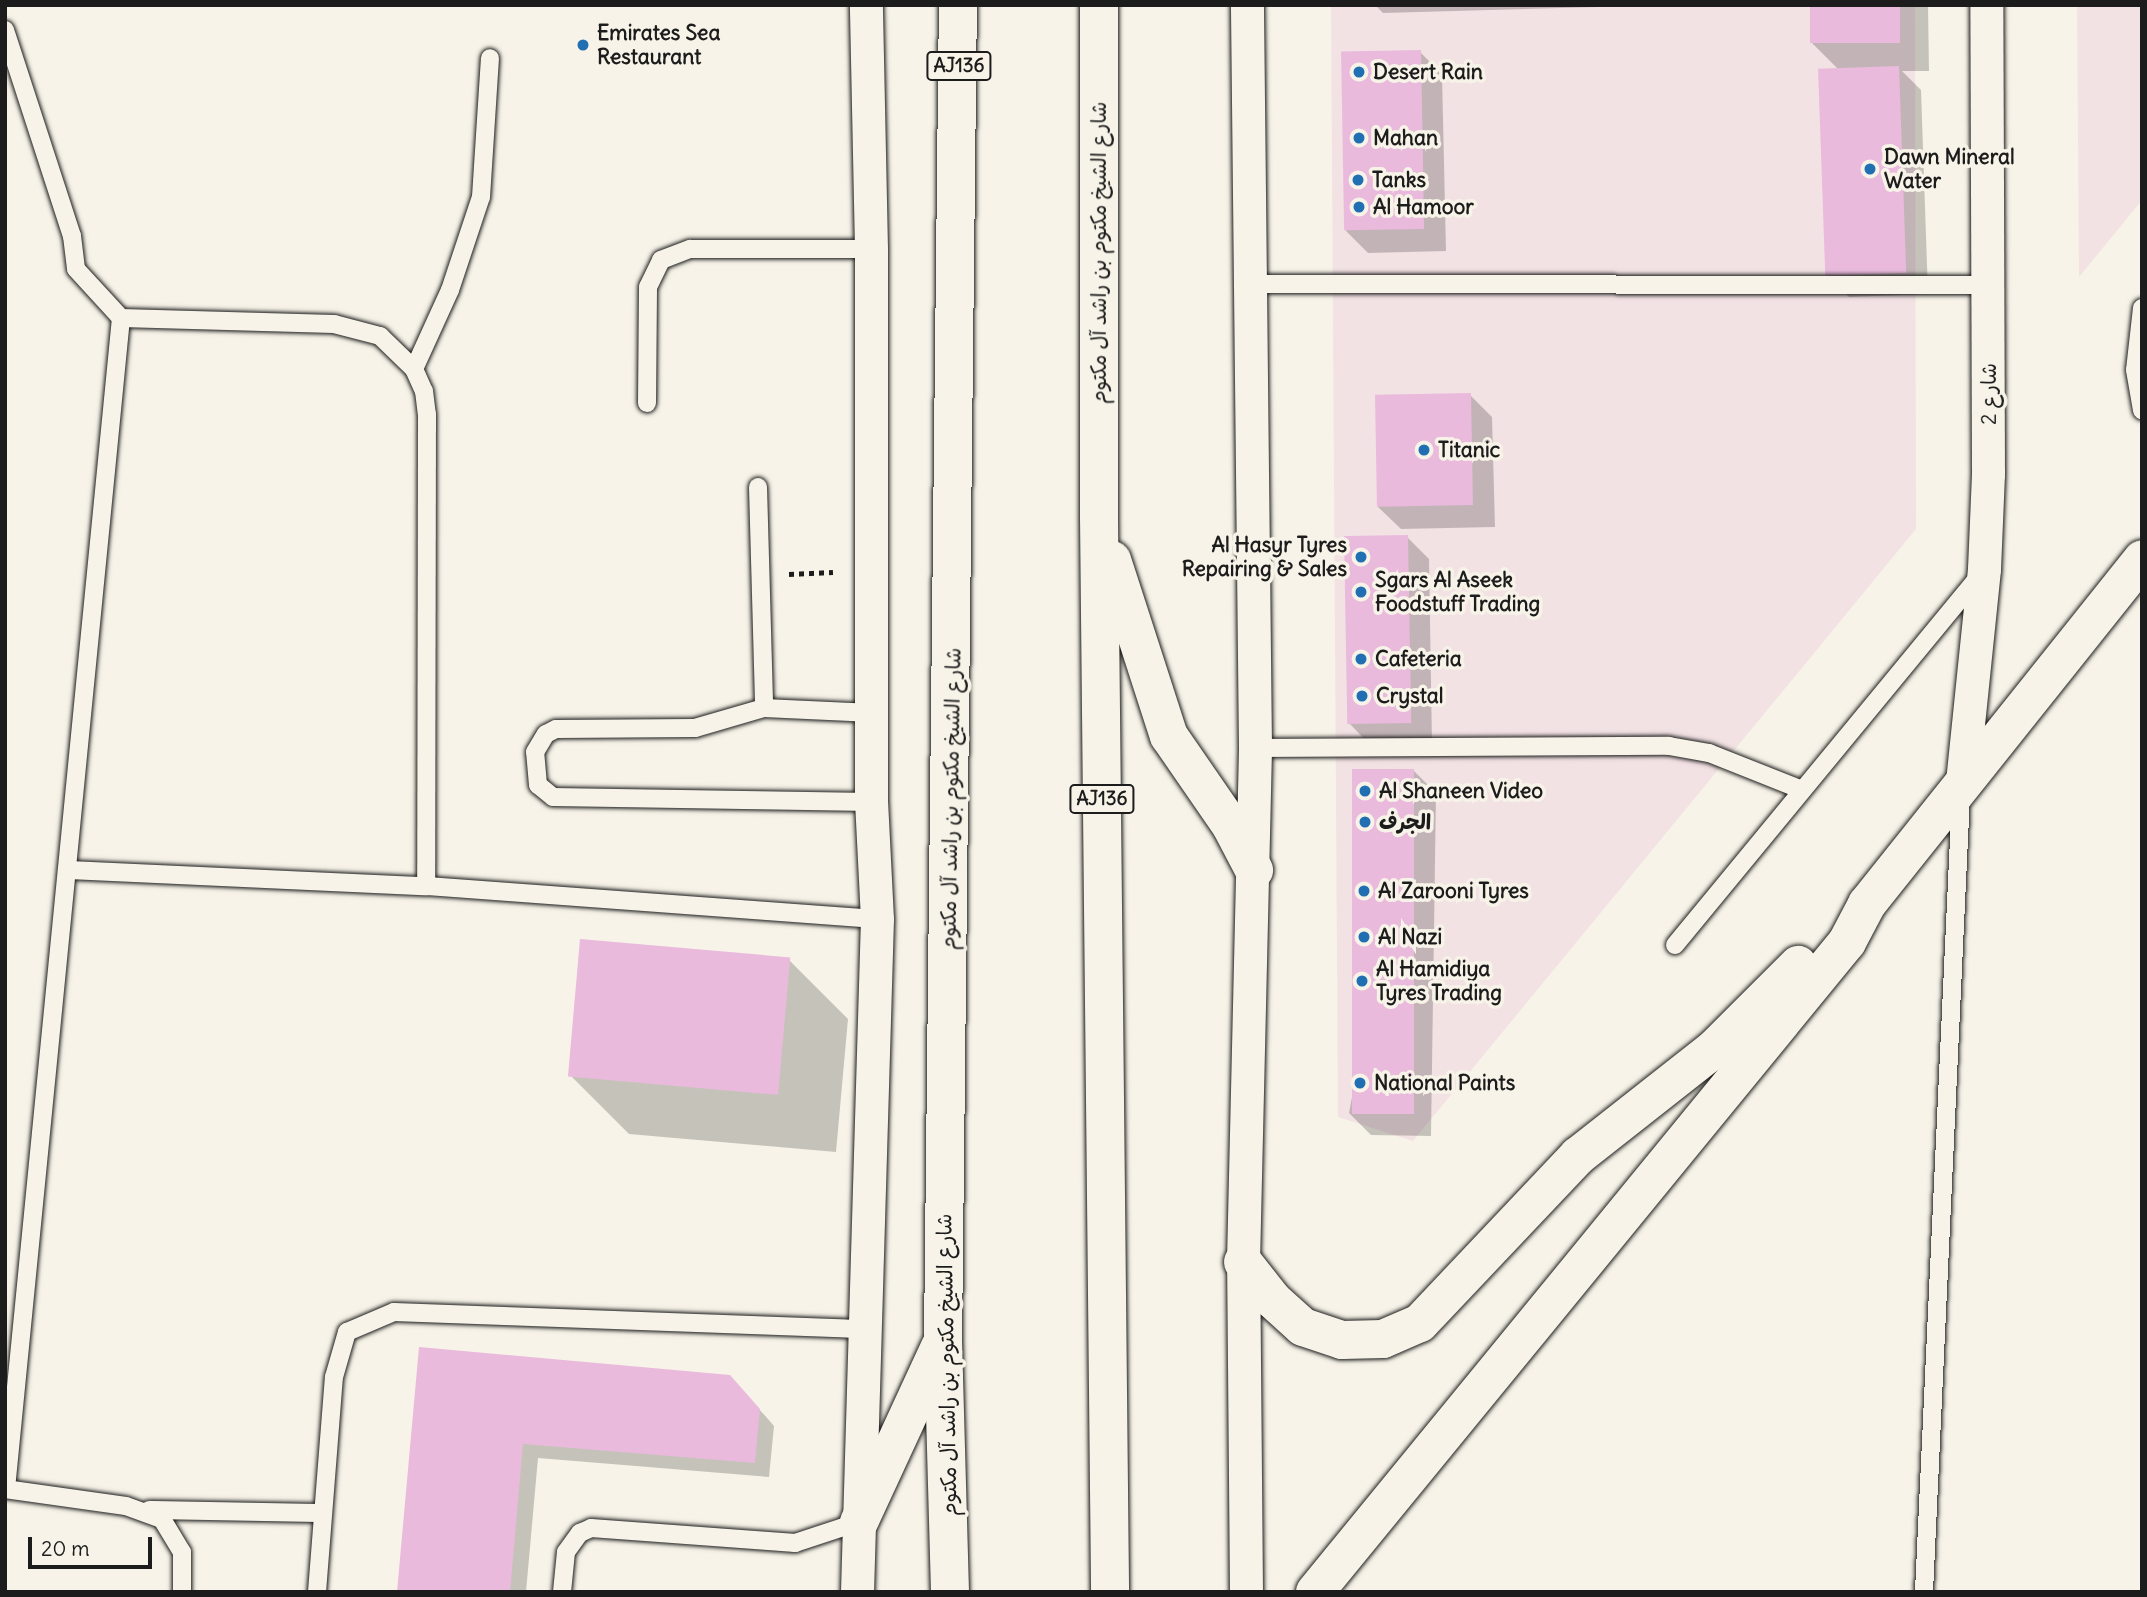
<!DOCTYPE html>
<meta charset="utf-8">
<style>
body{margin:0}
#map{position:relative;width:2147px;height:1597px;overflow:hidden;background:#f7f3e8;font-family:Delius,"Playpen Sans Arabic",sans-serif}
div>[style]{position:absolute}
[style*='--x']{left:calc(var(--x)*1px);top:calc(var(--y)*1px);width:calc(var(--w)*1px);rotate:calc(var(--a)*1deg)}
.built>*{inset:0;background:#f3e2e4}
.shadow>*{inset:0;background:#0003}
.building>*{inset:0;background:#e9badc;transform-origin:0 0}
.path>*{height:4.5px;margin-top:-2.25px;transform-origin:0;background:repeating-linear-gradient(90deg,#1c1c1c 0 5px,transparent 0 10px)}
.roads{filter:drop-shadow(0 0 2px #1c1c1c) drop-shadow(0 0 2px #1c1c1c)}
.service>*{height:18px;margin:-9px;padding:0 9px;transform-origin:9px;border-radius:9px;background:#f7f3e8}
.minor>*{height:33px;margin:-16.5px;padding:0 16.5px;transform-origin:16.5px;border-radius:16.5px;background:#f7f3e8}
.tertiary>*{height:38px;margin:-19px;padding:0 19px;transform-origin:19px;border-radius:19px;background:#f7f3e8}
.primary>*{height:38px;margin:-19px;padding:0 19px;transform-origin:19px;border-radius:19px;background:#f7f3e8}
.dots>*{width:19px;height:19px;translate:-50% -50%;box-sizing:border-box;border:4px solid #f7f3e8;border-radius:50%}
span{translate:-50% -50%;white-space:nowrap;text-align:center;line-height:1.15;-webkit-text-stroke:7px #f7f3e8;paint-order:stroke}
.shield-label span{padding:2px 5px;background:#f7f3e8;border:2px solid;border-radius:5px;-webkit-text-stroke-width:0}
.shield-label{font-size:19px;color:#1c1c1c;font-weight:700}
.poi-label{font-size:21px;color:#1c1c1c;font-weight:700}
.left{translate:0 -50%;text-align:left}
.right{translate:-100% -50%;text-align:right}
.street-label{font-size:21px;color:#1c1c1c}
.frame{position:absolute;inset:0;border:7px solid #1c1c1c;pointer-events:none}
.scale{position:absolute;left:28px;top:1537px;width:124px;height:32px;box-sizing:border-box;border:4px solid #1c1c1c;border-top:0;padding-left:9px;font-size:21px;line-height:24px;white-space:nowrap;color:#1c1c1c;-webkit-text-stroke:5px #f7f3e8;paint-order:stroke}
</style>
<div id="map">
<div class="built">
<div style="clip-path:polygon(1331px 5px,1915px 5px,1916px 529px,1413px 1141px,1338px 1117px)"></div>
<div style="clip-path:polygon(2077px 5px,2142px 5px,2142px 200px,2079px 277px)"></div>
</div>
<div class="shadow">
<div style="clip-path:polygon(1375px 5px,1672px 5px,1383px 13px)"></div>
<div style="clip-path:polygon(1812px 5px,1928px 5px,1929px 71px,1902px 71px,1921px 90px,1928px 294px,1849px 297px,1827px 275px,1839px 70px,1812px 43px)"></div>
<div style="clip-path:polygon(1420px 52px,1442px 74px,1446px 251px,1368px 253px,1346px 231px)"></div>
<div style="clip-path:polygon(1470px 395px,1492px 417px,1495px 527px,1401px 529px,1378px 507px)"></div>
<div style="clip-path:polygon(1407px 537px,1429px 559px,1432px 744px,1371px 746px,1349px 723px)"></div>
<div style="clip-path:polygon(1414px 771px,1436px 793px,1431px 1136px,1371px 1135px,1349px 1113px)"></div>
<div style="clip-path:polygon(789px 960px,848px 1019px,836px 1152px,629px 1134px,570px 1075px)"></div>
<div style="clip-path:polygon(421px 1348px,730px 1376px,774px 1426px,769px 1477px,538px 1458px,526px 1592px,399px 1592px)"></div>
</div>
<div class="building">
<div style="left:1810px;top:5px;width:90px;height:38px"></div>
<div style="left:1421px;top:50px;width:179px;height:80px;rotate:89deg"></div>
<div style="left:1899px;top:66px;width:207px;height:81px;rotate:88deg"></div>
<div style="left:1471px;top:393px;width:112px;height:96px;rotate:89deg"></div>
<div style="left:1408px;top:535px;width:188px;height:64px;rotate:89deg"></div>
<div style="left:1352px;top:769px;width:62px;height:345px"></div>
<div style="left:580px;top:939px;width:211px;height:138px;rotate:5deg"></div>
<div style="clip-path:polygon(419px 1347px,730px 1375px,760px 1409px,755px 1463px,523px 1444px,510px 1592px,397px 1592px)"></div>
</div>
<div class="path">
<div style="--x:789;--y:574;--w:44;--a:-2.6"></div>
</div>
<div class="roads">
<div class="service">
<div style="--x:5;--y:30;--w:217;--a:72"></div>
<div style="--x:72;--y:236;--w:33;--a:83"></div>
<div style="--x:76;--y:269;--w:67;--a:47.4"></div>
<div style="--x:121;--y:318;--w:1177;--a:95.61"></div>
<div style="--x:1250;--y:284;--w:737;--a:0.08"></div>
<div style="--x:2142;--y:308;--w:62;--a:96.4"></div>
<div style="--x:2135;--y:370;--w:41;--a:80.1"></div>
<div style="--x:121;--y:318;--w:213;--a:1.6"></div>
<div style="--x:334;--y:324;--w:48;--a:14.6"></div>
<div style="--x:380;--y:336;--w:47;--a:44.1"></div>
<div style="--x:414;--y:369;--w:24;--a:66"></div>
<div style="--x:424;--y:391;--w:23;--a:83"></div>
<div style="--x:427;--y:414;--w:472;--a:90.1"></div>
<div style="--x:414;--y:369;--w:87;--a:-65.5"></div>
<div style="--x:450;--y:290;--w:98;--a:-71.6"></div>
<div style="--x:481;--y:197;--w:139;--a:-86.3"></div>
<div style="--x:647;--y:403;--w:116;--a:-89.5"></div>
<div style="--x:648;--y:287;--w:30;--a:-64"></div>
<div style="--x:661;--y:260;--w:31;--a:-21"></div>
<div style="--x:690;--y:249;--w:181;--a:0"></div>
<div style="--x:758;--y:487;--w:221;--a:88.4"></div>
<div style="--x:1255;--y:748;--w:414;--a:-0.3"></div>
<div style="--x:1669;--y:746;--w:41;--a:9.9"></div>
<div style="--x:1709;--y:753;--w:100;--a:21.7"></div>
<div style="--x:871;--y:802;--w:318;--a:-179.1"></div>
<div style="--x:553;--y:797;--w:19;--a:-141"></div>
<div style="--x:538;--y:785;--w:33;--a:-95"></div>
<div style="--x:535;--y:752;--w:21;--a:-59"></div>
<div style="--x:546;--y:734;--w:11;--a:-27"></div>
<div style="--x:556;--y:729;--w:139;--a:-0.4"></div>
<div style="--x:695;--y:728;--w:72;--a:-16.2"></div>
<div style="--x:764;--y:708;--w:109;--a:2.6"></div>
<div style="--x:67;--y:870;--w:359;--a:2.6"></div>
<div style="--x:426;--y:886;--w:452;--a:4.2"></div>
<div style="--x:1675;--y:945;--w:480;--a:-50.5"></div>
<div style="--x:5;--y:1489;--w:122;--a:8"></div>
<div style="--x:126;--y:1506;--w:38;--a:20"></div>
<div style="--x:162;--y:1519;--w:39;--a:59"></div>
<div style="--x:182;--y:1552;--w:40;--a:90"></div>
<div style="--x:149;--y:1510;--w:174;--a:1"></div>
<div style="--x:317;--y:1592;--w:216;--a:-85.5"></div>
<div style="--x:334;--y:1377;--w:47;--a:-73.9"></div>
<div style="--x:347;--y:1332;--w:51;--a:-23.1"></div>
<div style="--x:394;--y:1312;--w:470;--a:2.1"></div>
<div style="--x:562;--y:1592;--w:40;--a:-84.3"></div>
<div style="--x:566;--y:1552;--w:24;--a:-54"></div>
<div style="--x:580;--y:1533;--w:12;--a:-24"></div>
<div style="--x:591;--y:1528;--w:205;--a:4.2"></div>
<div style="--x:795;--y:1543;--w:67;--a:-18.2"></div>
<div style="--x:1924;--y:1592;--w:798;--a:-87.34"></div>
</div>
<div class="minor">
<div style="--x:1962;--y:782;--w:214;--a:-84.1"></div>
<div style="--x:1984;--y:569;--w:95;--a:-87.6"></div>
<div style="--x:1988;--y:474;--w:469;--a:-90.2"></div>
<div style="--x:857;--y:1592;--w:673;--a:-88.3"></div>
<div style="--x:877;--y:919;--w:117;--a:-92.9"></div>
<div style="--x:871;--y:802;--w:553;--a:-90"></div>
<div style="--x:871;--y:249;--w:244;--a:-91.2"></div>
<div style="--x:1246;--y:1592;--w:330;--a:-90.5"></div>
<div style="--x:1243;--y:1262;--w:514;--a:-88.66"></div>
<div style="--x:1255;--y:748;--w:743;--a:-90.62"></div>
</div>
<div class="tertiary">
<div style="--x:1243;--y:1262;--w:48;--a:51.7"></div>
<div style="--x:1273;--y:1300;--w:40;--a:42"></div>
<div style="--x:1303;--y:1327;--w:41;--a:18.4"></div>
<div style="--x:1342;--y:1340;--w:41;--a:-1.4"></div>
<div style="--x:1383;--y:1339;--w:40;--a:-23.4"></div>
<div style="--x:1420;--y:1323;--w:230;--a:-46.6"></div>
<div style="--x:1578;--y:1156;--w:173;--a:-38.2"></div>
<div style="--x:1714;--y:1049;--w:119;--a:-45"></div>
<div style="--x:1315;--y:1592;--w:840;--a:-50.7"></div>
<div style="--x:1847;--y:942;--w:43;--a:-62.2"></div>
<div style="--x:1867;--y:904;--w:441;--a:-51.4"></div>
</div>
<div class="primary">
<div style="--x:1099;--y:5;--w:512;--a:90"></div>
<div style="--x:1099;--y:517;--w:1075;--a:89.41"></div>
<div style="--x:1112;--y:560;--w:185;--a:72.1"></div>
<div style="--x:1169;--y:736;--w:109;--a:55.4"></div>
<div style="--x:1231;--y:826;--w:50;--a:62.4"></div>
<div style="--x:859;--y:1522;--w:193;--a:-65.2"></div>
<div style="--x:950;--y:1592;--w:253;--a:-91.6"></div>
<div style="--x:943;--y:1339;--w:1334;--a:-89.36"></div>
</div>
</div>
<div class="dots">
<div style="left:583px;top:45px;background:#1f6fb2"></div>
<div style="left:1359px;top:72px;background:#1f6fb2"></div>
<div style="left:1359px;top:138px;background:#1f6fb2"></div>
<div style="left:1870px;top:169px;background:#1f6fb2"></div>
<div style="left:1358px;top:180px;background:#1f6fb2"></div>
<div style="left:1359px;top:207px;background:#1f6fb2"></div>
<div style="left:1424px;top:450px;background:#1f6fb2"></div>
<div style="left:1361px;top:557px;background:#1f6fb2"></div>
<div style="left:1361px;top:592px;background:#1f6fb2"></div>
<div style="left:1361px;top:659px;background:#1f6fb2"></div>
<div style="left:1362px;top:696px;background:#1f6fb2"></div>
<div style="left:1365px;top:791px;background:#1f6fb2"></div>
<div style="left:1365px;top:822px;background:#1f6fb2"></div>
<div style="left:1364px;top:891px;background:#1f6fb2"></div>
<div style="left:1364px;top:937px;background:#1f6fb2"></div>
<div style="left:1362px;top:981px;background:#1f6fb2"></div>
<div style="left:1360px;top:1083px;background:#1f6fb2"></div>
</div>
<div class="shield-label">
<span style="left:959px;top:66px">AJ136</span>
<span style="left:1102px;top:799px">AJ136</span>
</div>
<div class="poi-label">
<span class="left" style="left:597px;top:45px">Emirates Sea<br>Restaurant</span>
<span class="left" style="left:1373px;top:72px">Desert Rain</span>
<span class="left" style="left:1373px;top:138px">Mahan</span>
<span class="left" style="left:1884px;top:169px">Dawn Mineral<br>Water</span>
<span class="left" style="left:1372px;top:180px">Tanks</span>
<span class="left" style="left:1373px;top:207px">Al Hamoor</span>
<span class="left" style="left:1438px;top:450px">Titanic</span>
<span class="right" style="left:1347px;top:557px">Al Hasyr Tyres<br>Repairing &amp; Sales</span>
<span class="left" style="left:1375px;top:592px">Sgars Al Aseek<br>Foodstuff Trading</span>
<span class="left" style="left:1375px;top:659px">Cafeteria</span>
<span class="left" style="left:1376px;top:696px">Crystal</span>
<span class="left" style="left:1379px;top:791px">Al Shaneen Video</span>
<span class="left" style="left:1379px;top:822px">الجرف</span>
<span class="left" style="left:1378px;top:891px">Al Zarooni Tyres</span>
<span class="left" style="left:1378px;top:937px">Al Nazi</span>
<span class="left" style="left:1376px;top:981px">Al Hamidiya<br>Tyres Trading</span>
<span class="left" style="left:1374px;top:1083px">National Paints</span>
</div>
<div class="street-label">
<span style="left:1099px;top:253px;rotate:-90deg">شارع الشيخ مكتوم بن راشد آل مكتوم</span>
<span style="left:1989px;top:394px;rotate:-90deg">شارع 2</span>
<span style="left:951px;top:799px;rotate:-89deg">شارع الشيخ مكتوم بن راشد آل مكتوم</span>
<span style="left:947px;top:1365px;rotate:-91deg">شارع الشيخ مكتوم بن راشد آل مكتوم</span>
</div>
<div class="frame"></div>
<div class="scale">20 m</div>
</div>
